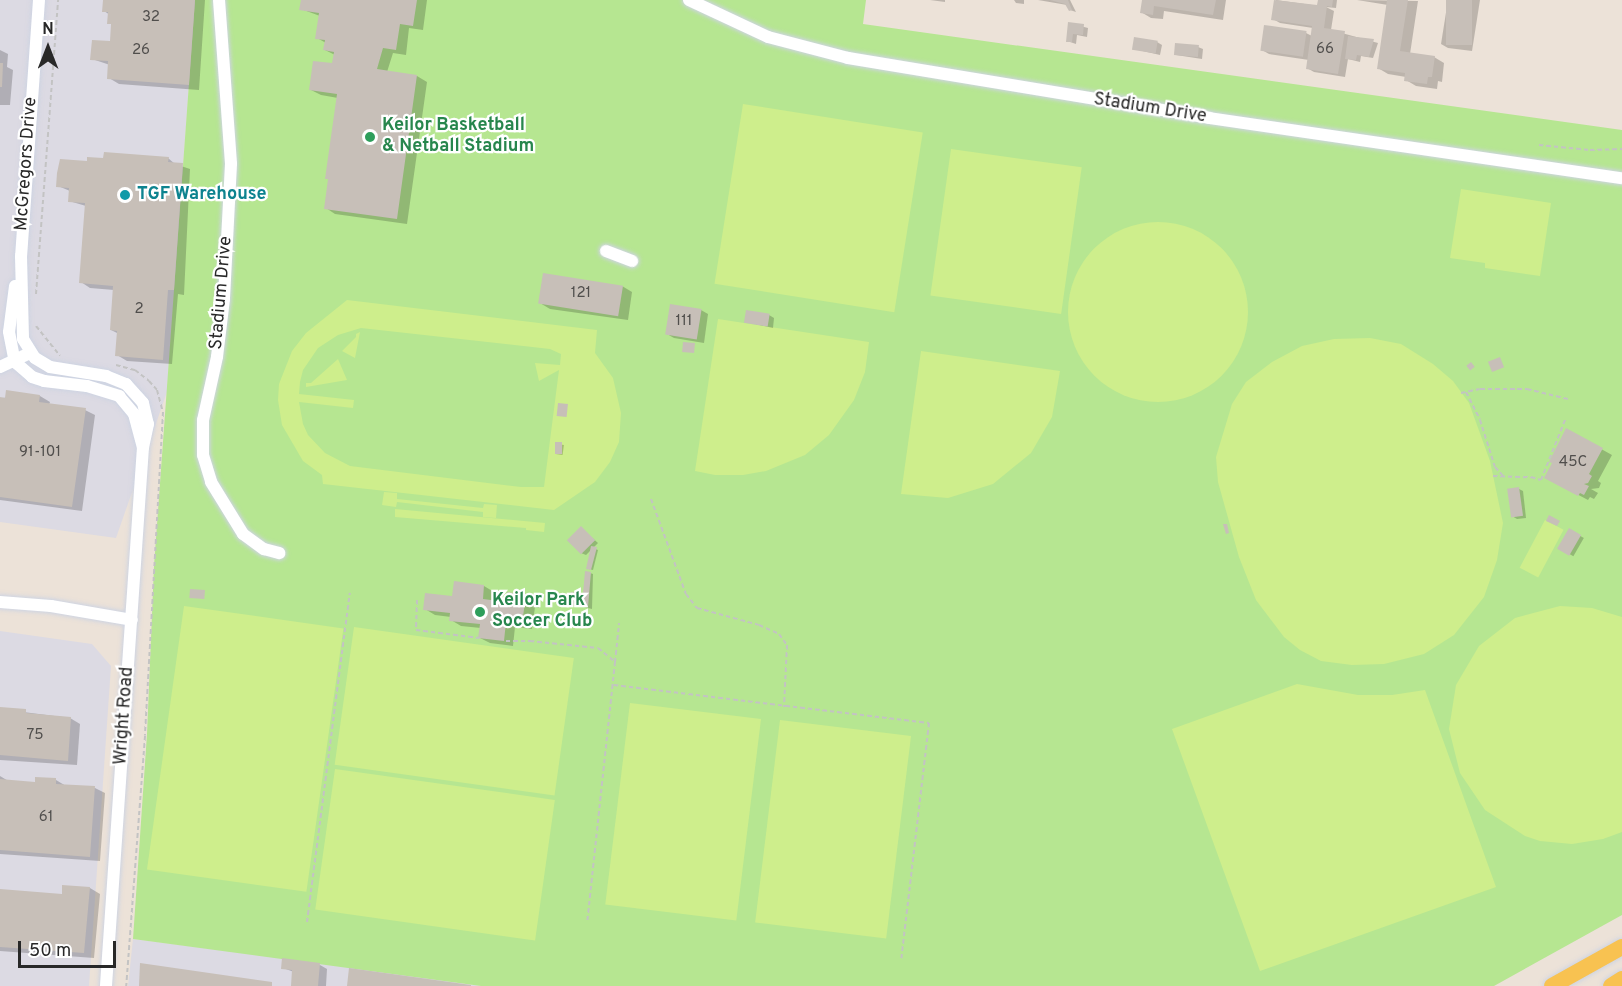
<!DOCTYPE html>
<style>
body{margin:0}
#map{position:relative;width:1622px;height:986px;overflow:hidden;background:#ece2d8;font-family:Overpass,sans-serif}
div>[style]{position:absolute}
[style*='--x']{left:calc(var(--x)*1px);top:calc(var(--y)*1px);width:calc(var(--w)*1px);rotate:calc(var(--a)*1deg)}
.industrial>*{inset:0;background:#dcdae3}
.green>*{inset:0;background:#b6e691}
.pitch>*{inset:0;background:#ceee8c;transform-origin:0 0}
.round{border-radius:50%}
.shadow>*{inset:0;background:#0003;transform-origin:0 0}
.building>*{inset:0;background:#c7bfb8;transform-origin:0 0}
.path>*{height:2px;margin-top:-1px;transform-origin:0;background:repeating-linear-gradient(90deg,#c3c3c3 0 4.5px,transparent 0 7.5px)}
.roads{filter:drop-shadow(0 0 2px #ced4e2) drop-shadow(0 0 2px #ced4e2)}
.minor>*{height:12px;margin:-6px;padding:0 6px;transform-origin:6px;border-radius:6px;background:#fff}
.major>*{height:16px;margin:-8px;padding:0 8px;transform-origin:8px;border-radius:8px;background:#f8c251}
.dots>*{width:16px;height:16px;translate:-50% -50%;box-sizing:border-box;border:3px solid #fff;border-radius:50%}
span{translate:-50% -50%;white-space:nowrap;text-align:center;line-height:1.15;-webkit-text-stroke:4.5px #fff;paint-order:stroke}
.number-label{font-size:15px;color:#504e4c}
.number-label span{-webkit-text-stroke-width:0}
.street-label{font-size:18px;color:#282828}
.leisure-label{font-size:18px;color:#27864d;font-weight:700}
.left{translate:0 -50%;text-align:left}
.culture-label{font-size:18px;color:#0d838f;font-weight:700}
.north{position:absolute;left:18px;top:18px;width:60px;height:60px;-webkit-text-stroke:4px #fff;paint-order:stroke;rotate:0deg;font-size:16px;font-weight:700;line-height:24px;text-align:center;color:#282828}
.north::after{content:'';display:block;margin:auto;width:21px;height:27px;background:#282828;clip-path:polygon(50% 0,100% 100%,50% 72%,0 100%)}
.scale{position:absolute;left:18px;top:941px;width:98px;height:27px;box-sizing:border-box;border:3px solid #282828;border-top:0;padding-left:8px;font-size:18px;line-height:21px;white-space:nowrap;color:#282828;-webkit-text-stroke:4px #fff;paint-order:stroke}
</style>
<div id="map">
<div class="industrial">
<div style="clip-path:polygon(0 0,195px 0,167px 392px,116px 538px,0 522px)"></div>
<div style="clip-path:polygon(0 631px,92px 644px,111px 666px,89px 986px,0 986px)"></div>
<div style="clip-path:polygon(133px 939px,320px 963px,481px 986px,128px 986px)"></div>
</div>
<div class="green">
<div style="clip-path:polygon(195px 0,866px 0,863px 24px,1622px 130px,1622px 915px,1494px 986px,481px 986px,133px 939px,147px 734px,154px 566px)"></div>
</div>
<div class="pitch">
<div style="left:743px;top:104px;width:182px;height:182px;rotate:9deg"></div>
<div style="left:951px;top:149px;width:132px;height:148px;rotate:8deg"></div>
<div style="clip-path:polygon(1461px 189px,1551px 203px,1540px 276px,1485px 268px,1485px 263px,1450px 258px)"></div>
<div class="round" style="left:1068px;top:222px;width:180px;height:180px"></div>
<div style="clip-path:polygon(evenodd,347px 300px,597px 330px,595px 353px,613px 378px,621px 413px,619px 442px,610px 462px,595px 482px,554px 510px,323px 484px,322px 475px,303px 461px,282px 425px,278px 400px,279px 384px,292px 351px,306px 333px,347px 300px,361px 328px,550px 349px,561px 354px,560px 365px,535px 363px,539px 381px,559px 370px,544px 487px,521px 487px,350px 466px,325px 453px,308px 435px,303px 424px,299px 402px,353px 408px,354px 400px,299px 394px,300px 382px,303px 370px,318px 348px,338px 335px,361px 328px)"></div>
<div style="clip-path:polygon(718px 319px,869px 342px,865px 372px,854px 400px,829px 435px,805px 455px,766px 471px,743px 475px,715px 475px,695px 471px)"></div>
<div style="clip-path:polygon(360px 332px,355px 358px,342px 351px,356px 337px,356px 334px)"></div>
<div style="clip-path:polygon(1370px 338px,1401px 344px,1433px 364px,1453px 381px,1469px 403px,1490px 461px,1503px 523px,1497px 560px,1484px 597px,1454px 635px,1424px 654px,1384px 664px,1352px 665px,1321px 661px,1300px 650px,1284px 637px,1256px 600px,1239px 557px,1218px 482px,1216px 457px,1232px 404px,1246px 382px,1272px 362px,1302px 346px,1334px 339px)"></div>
<div style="clip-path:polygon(921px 351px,1060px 371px,1052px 417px,1031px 453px,993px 484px,948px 498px,901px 494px)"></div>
<div style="clip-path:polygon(338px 359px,347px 380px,306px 387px,306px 383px,311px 383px)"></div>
<div style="clip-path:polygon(384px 492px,397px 493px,397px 499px,483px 508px,484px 504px,497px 505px,496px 518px,483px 517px,483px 512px,397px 502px,396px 507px,382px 505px)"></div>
<div style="clip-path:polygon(395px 509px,545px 523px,544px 532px,526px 530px,526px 528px,395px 517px)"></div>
<div style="left:1545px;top:520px;width:21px;height:54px;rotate:28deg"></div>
<div style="left:184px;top:606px;width:161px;height:266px;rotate:8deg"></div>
<div style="clip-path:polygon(1560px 606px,1592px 608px,1622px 617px,1622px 832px,1603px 839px,1572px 844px,1540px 841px,1525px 836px,1485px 810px,1460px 773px,1449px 729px,1456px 685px,1479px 646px,1515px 618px)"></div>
<div style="left:354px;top:627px;width:222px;height:139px;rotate:8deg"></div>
<div style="clip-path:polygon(1297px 684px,1358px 695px,1392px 695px,1425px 690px,1496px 887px,1260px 971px,1172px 729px)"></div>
<div style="left:630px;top:703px;width:132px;height:203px;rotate:7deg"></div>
<div style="left:780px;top:720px;width:132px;height:204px;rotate:7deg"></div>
<div style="left:335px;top:769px;width:222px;height:142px;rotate:8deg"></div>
</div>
<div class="shadow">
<div style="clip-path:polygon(104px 0,205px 0,199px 90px,119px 84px,109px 78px,110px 65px,92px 59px,111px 43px,113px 25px,110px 15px,104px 11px)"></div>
<div style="clip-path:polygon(302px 0,427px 0,423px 30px,409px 28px,406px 55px,393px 53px,387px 72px,417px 76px,427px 82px,407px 224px,335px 214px,326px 208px,338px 98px,321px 95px,311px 90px,333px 65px,335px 55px,325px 50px,326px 43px,317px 38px,320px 16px,301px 9px)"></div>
<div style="clip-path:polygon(930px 0,945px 0,945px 2px)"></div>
<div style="clip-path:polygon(1014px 0,1024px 0,1024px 4px,1016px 3px)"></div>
<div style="clip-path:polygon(1038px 0,1070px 0,1076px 12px,1070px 10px,1067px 5px)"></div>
<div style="clip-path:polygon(1143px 0,1226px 0,1223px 20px,1164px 11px,1163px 19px,1151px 18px,1141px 12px)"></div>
<div style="clip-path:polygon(1276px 0,1319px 6px,1320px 0,1337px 0,1336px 8px,1326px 7px,1334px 11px,1331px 30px,1378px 43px,1373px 58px,1361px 56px,1360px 62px,1348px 59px,1345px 77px,1314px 72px,1307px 68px,1309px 60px,1269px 54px,1262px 50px,1306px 33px,1312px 36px,1313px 28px,1280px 23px,1273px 19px)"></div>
<div style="clip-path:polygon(1357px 0,1418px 1px,1410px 54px,1434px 57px,1444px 63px,1442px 82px,1438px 81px,1437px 89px,1416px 86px,1406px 80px,1406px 77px,1388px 74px,1378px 68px,1388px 5px)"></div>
<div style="clip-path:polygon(1448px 0,1480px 0,1472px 51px,1448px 48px,1441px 44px)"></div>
<div style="clip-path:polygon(1069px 23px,1088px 28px,1087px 37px,1077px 35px,1076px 44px,1067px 41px)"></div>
<div style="clip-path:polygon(1157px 42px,1162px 45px,1160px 55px,1134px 49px)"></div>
<div style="clip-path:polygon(1198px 47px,1203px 49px,1202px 59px,1176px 55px)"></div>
<div style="clip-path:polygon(0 50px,8px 54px,7px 67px,13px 70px,10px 105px,0 105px)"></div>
<div style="clip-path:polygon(168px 158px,175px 164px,190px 169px,184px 295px,178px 294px,172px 364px,127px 361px,117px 355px,119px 334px,111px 330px,114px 290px,90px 288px,81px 282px,86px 206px,69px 201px,70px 191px,58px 186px,88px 163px)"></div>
<div style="clip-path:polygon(622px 286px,632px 292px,628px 320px,550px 309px,540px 303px)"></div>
<div style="clip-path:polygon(701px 310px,708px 314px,704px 343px,674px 338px,667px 334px)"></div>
<div style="clip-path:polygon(769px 315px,774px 318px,773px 328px,746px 322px)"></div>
<div style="clip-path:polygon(40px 396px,50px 402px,49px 405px,85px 410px,95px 415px,82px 511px,0 500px,0 398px)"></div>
<div style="clip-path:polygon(1567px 430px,1612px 455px,1598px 481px,1601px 483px,1599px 488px,1591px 489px,1598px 493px,1594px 499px,1590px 497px,1588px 500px,1556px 483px)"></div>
<div style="left:557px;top:444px;width:7px;height:10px;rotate:8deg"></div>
<div style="clip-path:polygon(1519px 489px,1523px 491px,1526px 518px,1517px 519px,1512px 516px)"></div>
<div style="clip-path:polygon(581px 528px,598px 543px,593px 548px,598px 550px,593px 570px,589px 569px,591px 550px,586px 555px,581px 553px)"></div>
<div style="left:1570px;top:530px;width:16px;height:21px;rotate:30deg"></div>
<div style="clip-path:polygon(587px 572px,593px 574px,592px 609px,571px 604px,587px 596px)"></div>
<div style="clip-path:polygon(484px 586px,494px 592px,493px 602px,508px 604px,530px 596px,539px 602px,539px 608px,535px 607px,532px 629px,515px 627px,513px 646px,490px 643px,480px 638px,481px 628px,461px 626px,451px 620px,451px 617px,435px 615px,425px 609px)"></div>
<div style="clip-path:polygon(0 709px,70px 718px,80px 724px,77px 765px,0 760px)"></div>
<div style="clip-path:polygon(0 776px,10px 782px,36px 784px,56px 780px,66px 786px,95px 788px,105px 793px,100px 861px,0 854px)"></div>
<div style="clip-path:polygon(90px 888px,100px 894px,94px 958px,0 951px,0 891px,63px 896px)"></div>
<div style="clip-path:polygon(320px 965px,327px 969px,326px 986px,293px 986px,294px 972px,283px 968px)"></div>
</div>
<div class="building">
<div style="clip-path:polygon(103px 0,195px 0,189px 85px,107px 79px,108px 61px,90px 60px,92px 40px,110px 41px,111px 24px,107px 24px,108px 12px,102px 12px)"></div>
<div style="clip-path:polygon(301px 0,417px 0,413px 26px,400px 24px,396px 50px,383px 48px,377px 69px,417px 75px,397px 219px,324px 209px,328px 179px,325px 179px,337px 94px,309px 90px,313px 61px,332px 63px,334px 52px,323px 50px,325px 40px,315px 39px,319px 13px,299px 10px)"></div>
<div style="clip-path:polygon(1050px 0,1068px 0,1072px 10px,1069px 11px,1065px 4px)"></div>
<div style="clip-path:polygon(1142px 0,1216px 0,1213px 15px,1154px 6px,1153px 15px,1140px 13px)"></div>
<div style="clip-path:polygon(1274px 0,1317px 5px,1318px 0,1333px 0,1332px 7px,1327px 6px,1324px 28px,1345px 31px,1338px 74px,1306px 69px,1312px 26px,1271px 20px)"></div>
<div style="clip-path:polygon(1387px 0,1408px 0,1400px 51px,1435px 56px,1432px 77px,1428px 77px,1427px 84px,1404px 81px,1405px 73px,1377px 69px)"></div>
<div style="left:1446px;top:0;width:26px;height:45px"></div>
<div style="clip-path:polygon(1068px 22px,1084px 24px,1083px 35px,1073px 34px,1072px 42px,1066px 42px)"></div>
<div style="left:1264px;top:25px;width:43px;height:26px;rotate:8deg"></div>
<div style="clip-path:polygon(1348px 36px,1374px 39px,1369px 57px,1357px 55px,1356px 60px,1345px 59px)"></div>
<div style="left:1134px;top:37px;width:24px;height:13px;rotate:9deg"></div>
<div style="left:1175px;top:43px;width:24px;height:12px;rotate:5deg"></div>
<div style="clip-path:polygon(0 63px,3px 63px,2px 87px,0 87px)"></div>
<div style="clip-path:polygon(104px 152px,169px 157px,168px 162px,183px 163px,174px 290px,168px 290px,163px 360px,115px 356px,117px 331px,110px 330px,113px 286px,79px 283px,85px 203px,68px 202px,69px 188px,56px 187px,57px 173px,60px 159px,87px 161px,87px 157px,103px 158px)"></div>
<div style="left:543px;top:273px;width:81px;height:31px;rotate:9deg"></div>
<div style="left:670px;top:304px;width:32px;height:31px;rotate:9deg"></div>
<div style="left:746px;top:310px;width:24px;height:13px;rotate:9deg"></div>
<div style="left:683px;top:342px;width:12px;height:10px;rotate:5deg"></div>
<div style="left:1500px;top:357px;width:11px;height:13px;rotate:68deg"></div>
<div style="left:1471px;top:362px;width:6px;height:6px;rotate:51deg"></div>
<div style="clip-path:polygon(6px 390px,40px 395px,39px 402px,86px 408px,72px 507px,0 497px,0 397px,5px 398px)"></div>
<div style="left:558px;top:403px;width:10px;height:13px;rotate:6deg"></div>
<div style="clip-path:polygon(1566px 428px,1603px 448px,1589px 474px,1592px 476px,1588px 483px,1584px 484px,1589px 486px,1584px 495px,1580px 493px,1578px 496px,1544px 478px,1552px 463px,1549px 462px)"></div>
<div style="left:555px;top:442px;width:7px;height:12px"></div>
<div style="left:1519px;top:487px;width:29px;height:12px;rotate:82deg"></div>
<div style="clip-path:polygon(1549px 515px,1560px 521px,1557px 526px,1546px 521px)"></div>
<div style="clip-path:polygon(1223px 524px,1227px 524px,1229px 533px,1226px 534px)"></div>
<div style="left:581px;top:526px;width:20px;height:20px;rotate:45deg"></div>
<div style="left:1569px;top:528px;width:14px;height:24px;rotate:30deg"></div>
<div style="clip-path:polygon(591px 546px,597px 547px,591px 570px,586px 569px)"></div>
<div style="clip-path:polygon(585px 571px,591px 572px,588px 607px,569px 605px,571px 592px,583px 594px)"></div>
<div style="clip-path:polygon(454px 581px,484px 585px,483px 599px,506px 602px,507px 592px,530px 595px,529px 603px,525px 602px,522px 624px,506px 622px,504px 641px,478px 638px,480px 624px,449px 621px,450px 613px,423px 610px,425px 593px,452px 596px)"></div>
<div style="left:190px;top:589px;width:15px;height:9px;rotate:4deg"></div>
<div style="clip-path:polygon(0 707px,26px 709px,26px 713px,71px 717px,68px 761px,0 755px)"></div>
<div style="clip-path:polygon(35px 777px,56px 778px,56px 784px,95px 786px,90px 857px,0 850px,0 779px,35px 782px)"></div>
<div style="clip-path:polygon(62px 885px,90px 887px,84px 953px,0 947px,0 889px,62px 894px)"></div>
<div style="clip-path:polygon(282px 958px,320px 963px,318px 986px,291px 986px,292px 970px,281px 969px)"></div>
<div style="clip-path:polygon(140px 963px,272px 982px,272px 986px,139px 986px)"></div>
<div style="clip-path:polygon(349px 968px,471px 985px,471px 986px,347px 986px)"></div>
</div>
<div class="path">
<div style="--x:1539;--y:145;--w:51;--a:5.6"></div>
<div style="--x:1590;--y:150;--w:32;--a:-2"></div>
<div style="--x:36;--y:294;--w:295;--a:-85.7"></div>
<div style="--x:36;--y:326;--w:38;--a:51"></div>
<div style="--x:116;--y:365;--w:20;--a:15"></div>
<div style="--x:135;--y:370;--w:18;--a:38"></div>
<div style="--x:149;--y:381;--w:12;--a:48"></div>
<div style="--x:157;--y:390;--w:23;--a:75"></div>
<div style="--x:163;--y:412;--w:324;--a:93.2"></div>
<div style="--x:145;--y:736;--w:251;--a:94.3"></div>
<div style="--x:1466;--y:392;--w:31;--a:63"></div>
<div style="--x:1480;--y:420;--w:49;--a:72.3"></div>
<div style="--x:1495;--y:467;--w:12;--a:48"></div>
<div style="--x:1461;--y:393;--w:19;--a:-12"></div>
<div style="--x:1480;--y:389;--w:47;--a:0"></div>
<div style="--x:1527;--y:389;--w:42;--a:13.7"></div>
<div style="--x:1493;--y:476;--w:38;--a:2"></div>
<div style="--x:1531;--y:477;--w:10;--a:17"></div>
<div style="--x:1541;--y:480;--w:65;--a:-68.2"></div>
<div style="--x:651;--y:499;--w:101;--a:69.8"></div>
<div style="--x:686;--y:594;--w:18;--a:52"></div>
<div style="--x:697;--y:608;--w:64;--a:15.3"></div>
<div style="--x:759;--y:625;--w:22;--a:24"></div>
<div style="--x:779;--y:634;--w:14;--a:54"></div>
<div style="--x:787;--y:645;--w:62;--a:92.8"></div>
<div style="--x:417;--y:600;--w:30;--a:92"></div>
<div style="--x:416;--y:630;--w:64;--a:7.2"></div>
<div style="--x:506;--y:641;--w:24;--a:0"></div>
<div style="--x:530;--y:641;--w:68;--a:5.9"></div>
<div style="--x:598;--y:648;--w:22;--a:39"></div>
<div style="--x:615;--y:662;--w:262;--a:96.1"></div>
<div style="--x:615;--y:662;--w:39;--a:-84"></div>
<div style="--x:614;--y:685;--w:317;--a:6.9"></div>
<div style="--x:929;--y:723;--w:239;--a:96.7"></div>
<div style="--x:307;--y:922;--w:332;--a:-82.6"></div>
</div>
<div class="roads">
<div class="minor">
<div style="--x:39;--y:0;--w:257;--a:94"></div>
<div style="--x:21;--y:256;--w:83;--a:88.6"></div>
<div style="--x:23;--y:339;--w:22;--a:58"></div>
<div style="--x:35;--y:358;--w:17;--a:31"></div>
<div style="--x:50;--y:367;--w:57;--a:9.1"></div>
<div style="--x:106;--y:376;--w:22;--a:22"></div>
<div style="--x:126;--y:384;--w:25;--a:48"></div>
<div style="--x:143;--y:403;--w:22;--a:77"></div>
<div style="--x:148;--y:424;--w:24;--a:102"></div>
<div style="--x:143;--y:447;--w:540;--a:93.93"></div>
<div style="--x:219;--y:0;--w:164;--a:85.8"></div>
<div style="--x:231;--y:164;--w:135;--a:93"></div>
<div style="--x:224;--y:299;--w:58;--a:96.9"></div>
<div style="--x:217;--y:357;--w:65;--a:102.5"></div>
<div style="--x:203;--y:420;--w:35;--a:90"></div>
<div style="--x:203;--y:455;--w:28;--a:73"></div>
<div style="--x:211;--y:482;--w:61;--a:58.4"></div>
<div style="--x:243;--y:534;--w:26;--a:36"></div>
<div style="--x:264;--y:549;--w:16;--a:15"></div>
<div style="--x:689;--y:0;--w:87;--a:25.1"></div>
<div style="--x:768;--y:37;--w:83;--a:14.7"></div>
<div style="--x:848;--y:58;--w:366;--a:9.4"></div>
<div style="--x:1209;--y:118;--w:417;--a:8.3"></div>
<div style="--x:606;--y:251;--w:28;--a:21"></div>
<div style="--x:15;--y:286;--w:46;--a:97.4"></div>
<div style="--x:9;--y:332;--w:31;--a:79"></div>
<div style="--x:15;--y:362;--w:23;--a:41"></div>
<div style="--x:32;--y:377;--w:13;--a:18"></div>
<div style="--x:44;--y:381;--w:43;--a:6.6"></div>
<div style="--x:87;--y:386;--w:34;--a:17"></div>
<div style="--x:119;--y:396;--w:23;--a:50"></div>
<div style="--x:134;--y:414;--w:34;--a:75"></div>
<div style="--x:0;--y:367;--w:33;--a:-25"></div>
<div style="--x:0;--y:602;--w:51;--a:4.5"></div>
<div style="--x:51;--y:606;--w:82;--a:9.8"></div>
</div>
<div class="major">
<div style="--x:1552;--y:986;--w:80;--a:-29.1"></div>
<div style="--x:1611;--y:986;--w:13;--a:-32"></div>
</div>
</div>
<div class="dots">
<div style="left:370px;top:137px;background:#2e9e5b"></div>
<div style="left:125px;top:195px;background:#0f9aa8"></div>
<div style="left:480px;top:612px;background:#2e9e5b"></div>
</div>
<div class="number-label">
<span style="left:151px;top:18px">32</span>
<span style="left:1325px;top:50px">66</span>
<span style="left:141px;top:51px">26</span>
<span style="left:581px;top:294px">121</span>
<span style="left:139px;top:310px">2</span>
<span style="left:684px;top:322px">111</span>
<span style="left:40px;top:453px">91-101</span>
<span style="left:1573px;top:463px">45C</span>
<span style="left:35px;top:736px">75</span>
<span style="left:46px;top:818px">61</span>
</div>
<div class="street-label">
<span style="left:1150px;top:109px;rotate:9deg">Stadium Drive</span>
<span style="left:27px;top:164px;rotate:-86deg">McGregors Drive</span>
<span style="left:222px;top:293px;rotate:-85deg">Stadium Drive</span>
<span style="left:125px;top:716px;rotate:-86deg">Wright Road</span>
</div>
<div class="leisure-label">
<span class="left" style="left:382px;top:137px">Keilor Basketball<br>&amp; Netball Stadium</span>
<span class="left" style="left:492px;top:612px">Keilor Park<br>Soccer Club</span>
</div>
<div class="culture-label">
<span class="left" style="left:137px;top:195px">TGF Warehouse</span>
</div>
<div class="north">N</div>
<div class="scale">50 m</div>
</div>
